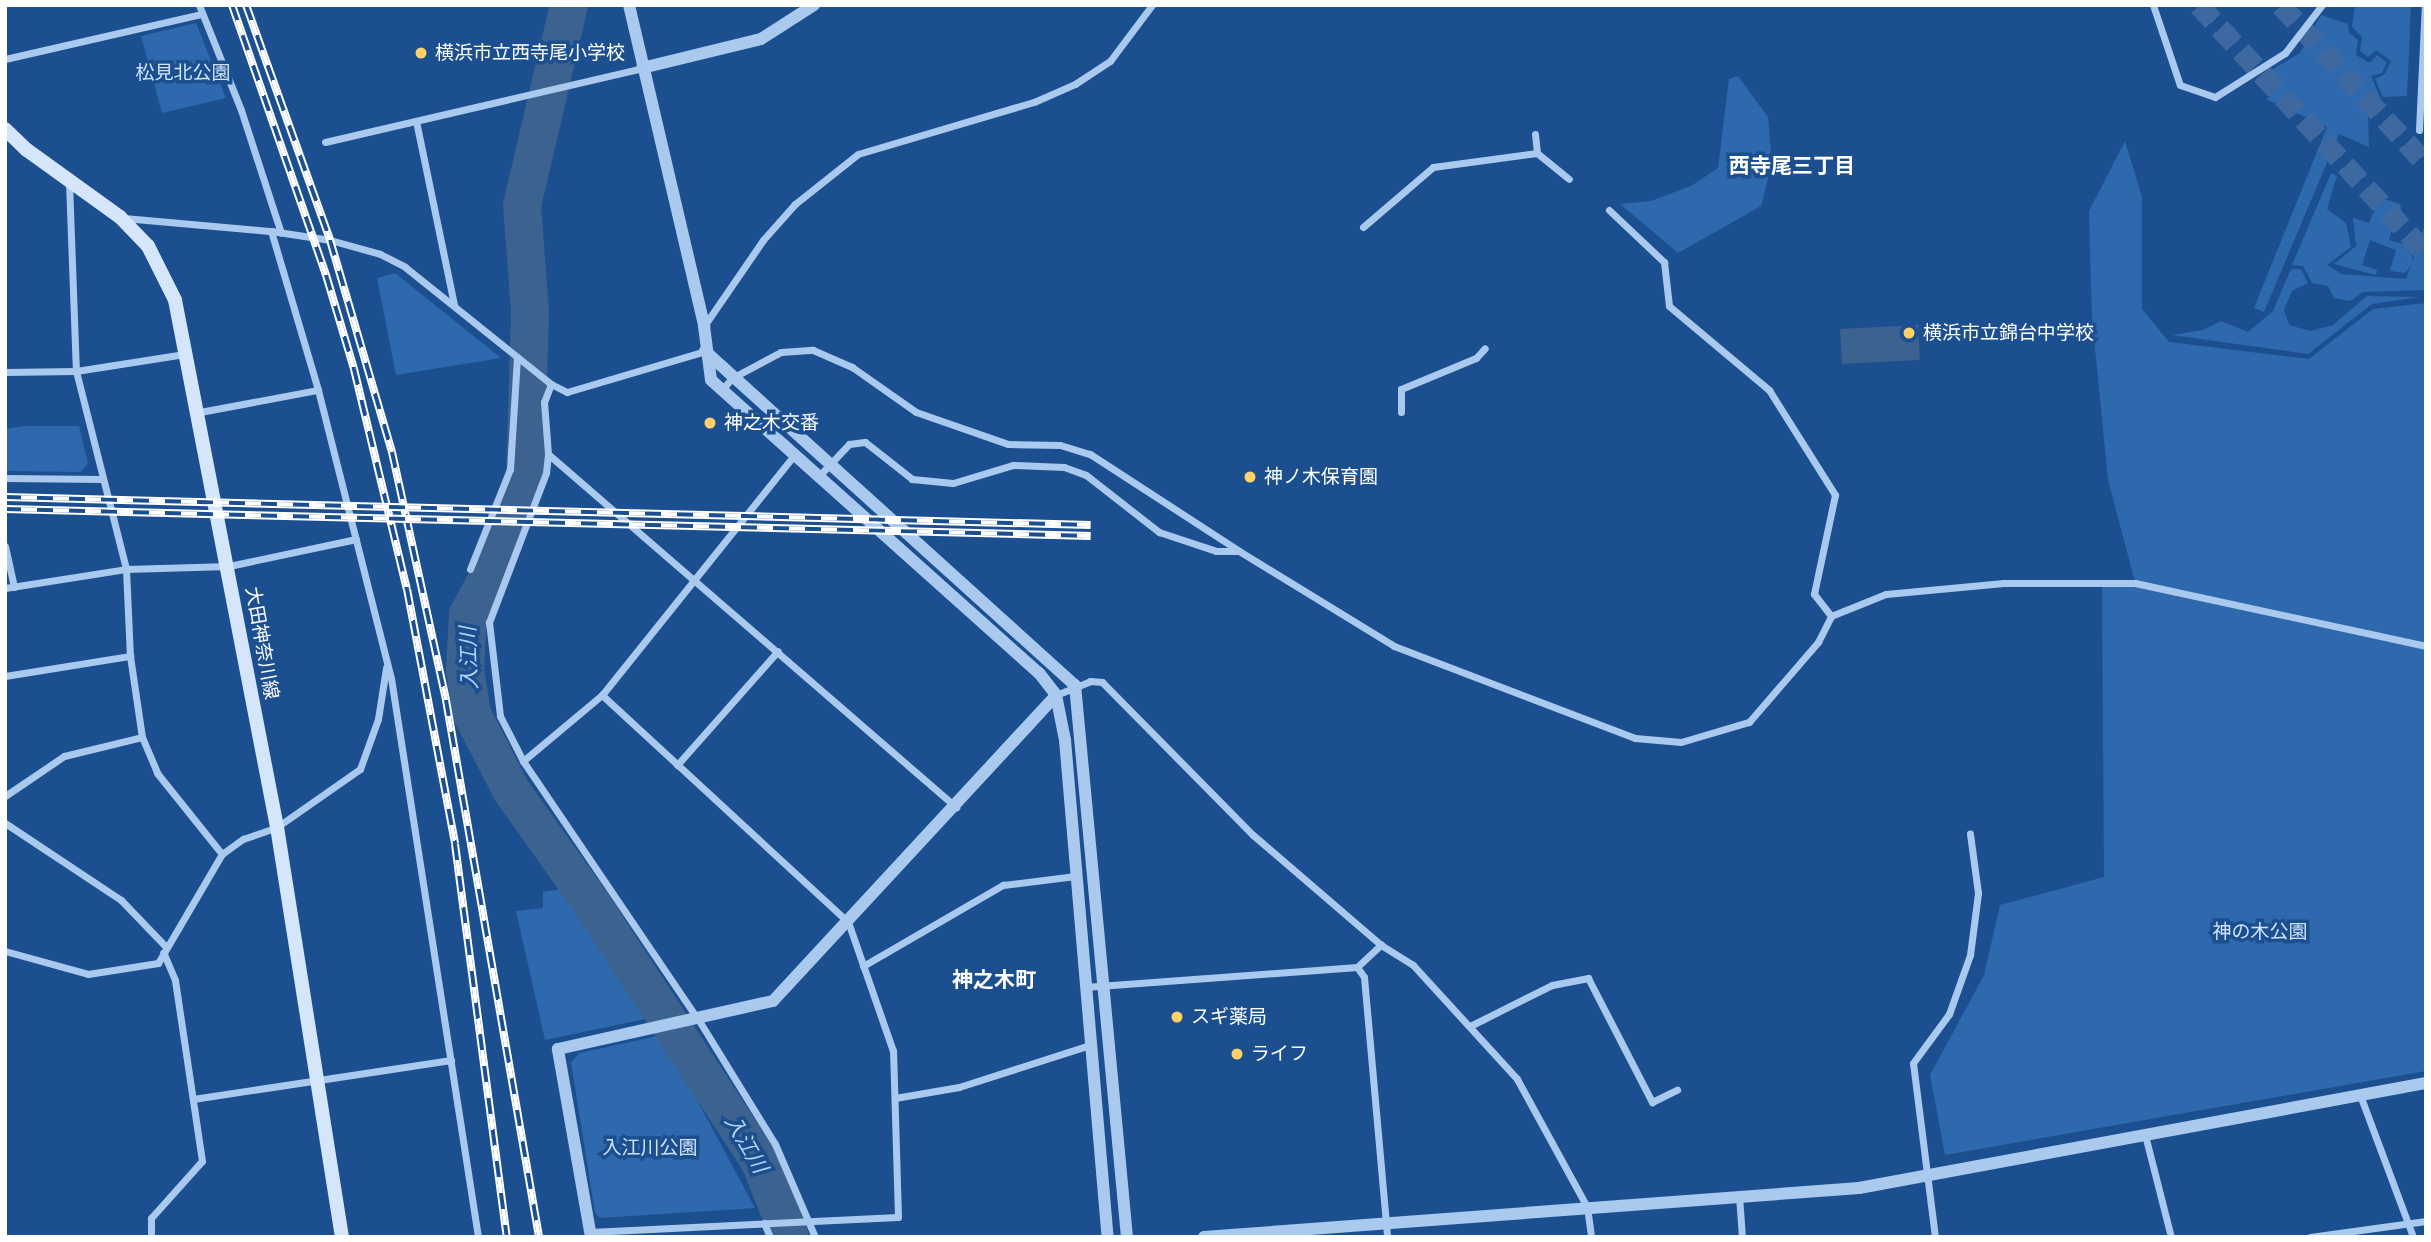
<!DOCTYPE html>
<meta charset="utf-8">
<style>
body{margin:0}
#map{position:relative;width:2431px;height:1242px;overflow:hidden;background:#1b4f8f;font-family:"Public Sans","Noto Sans JP",sans-serif}
div>[style]{position:absolute}
[style*='--x']{left:calc(var(--x)*1px);top:calc(var(--y)*1px);width:calc(var(--w)*1px);rotate:calc(var(--a)*1deg)}
.green>*{inset:0;background:#2e69ad}
.water>*{inset:0;background:#3c6290;transform-origin:0 0}
.river>*{height:38px;margin:-19px;padding:0 19px;transform-origin:19px;border-radius:19px;background:#3c6290}
.motorway-tunnel>*{height:21px;margin-top:-10.5px;transform-origin:0;background:repeating-linear-gradient(90deg,#3d69a0 0 21px,transparent 0 31px)}
.minor>*{height:7px;margin:-3.5px;padding:0 3.5px;transform-origin:3.5px;border-radius:3.5px;background:#a9c9ee}
.tertiary>*{height:12px;margin:-6px;padding:0 6px;transform-origin:6px;border-radius:6px;background:#a9c9ee}
.secondary>*{height:14px;margin:-7px;padding:0 7px;transform-origin:7px;border-radius:7px;background:#d6e6fa}
.rail>*{height:8px;margin-top:-4px;transform-origin:0;background:repeating-linear-gradient(90deg,#1b4f8f 0 16px,#fff 0 32px);box-sizing:border-box;border-block:2px solid #fff}
.dots>*{width:19px;height:19px;translate:-50% -50%;box-sizing:border-box;border:4px solid #1b4f8f;border-radius:50%}
span{translate:-50% -50%;white-space:nowrap;text-align:center;line-height:1.15;-webkit-text-stroke:7px #1b4f8f;paint-order:stroke}
.poi-label{font-size:19px;color:#fff}
.left{translate:0 -50%;text-align:left}
.park-label{font-size:19px;color:#cfe3fa}
.street-label{font-size:19px;color:#fff}
.neighbourhood-label{font-size:21px;color:#fff;font-weight:700}
.water-label{font-size:21px;color:#b5d3f5;font-style:italic}
.frame{position:absolute;inset:0;border:7px solid #fff;pointer-events:none}
</style>
<div id="map">
<div class="green">
<div style="clip-path:polygon(2355px 5px,2411px 5px,2407px 96px,2383px 97px,2375px 79px,2385px 74px,2391px 61px,2376px 50px,2368px 57px,2360px 51px,2362px 37px,2352px 27px)"></div>
<div style="clip-path:polygon(2321px 15px,2348px 24px,2349px 33px,2358px 40px,2356px 55px,2370px 63px,2377px 55px,2387px 62px,2382px 73px,2371px 76px,2380px 97px,2368px 116px,2369px 147px,2339px 134px,2264px 312px,2254px 308px,2327px 127px,2266px 99px,2270px 96px,2258px 78px,2300px 53px)"></div>
<div style="clip-path:polygon(196px 23px,226px 98px,162px 113px,141px 36px)"></div>
<div style="clip-path:polygon(1738px 76px,1768px 117px,1772px 163px,1761px 206px,1678px 253px,1620px 204px,1651px 201px,1691px 186px,1718px 168px,1729px 79px)"></div>
<div style="clip-path:polygon(2125px 141px,2142px 197px,2142px 309px,2169px 342px,2309px 359px,2373px 309px,2426px 303px,2426px 1071px,1945px 1155px,1930px 1075px,1984px 975px,2000px 905px,2104px 877px,2102px 584px,2135px 582px,2108px 480px,2092px 318px,2089px 211px)"></div>
<div style="clip-path:polygon(2331px 173px,2337px 176px,2327px 209px,2346px 223px,2351px 247px,2327px 265px,2342px 274px,2406px 279px,2426px 222px,2426px 290px,2363px 292px,2350px 301px,2334px 298px,2328px 286px,2312px 283px,2303px 266px,2292px 265px)"></div>
<div style="clip-path:polygon(2384px 199px,2400px 204px,2404px 221px,2392px 230px,2389px 240px,2413px 247px,2412px 264px,2405px 273px,2390px 271px,2396px 250px,2370px 240px,2362px 265px,2377px 270px,2376px 275px,2334px 264px,2356px 246px,2353px 218px,2369px 223px,2377px 204px)"></div>
<div style="clip-path:polygon(2291px 269px,2301px 269px,2308px 283px,2292px 291px,2284px 310px,2289px 325px,2310px 331px,2333px 325px,2367px 296px,2420px 297px,2372px 304px,2308px 354px,2172px 335px,2203px 330px,2221px 321px,2248px 332px,2273px 311px)"></div>
<div style="clip-path:polygon(395px 273px,501px 358px,396px 375px,377px 278px)"></div>
<div style="clip-path:polygon(25px 426px,79px 426px,88px 463px,81px 472px,5px 471px,5px 429px)"></div>
<div style="clip-path:polygon(574px 887px,655px 1017px,545px 1040px,516px 911px,543px 908px,543px 892px)"></div>
<div style="clip-path:polygon(662px 1035px,755px 1208px,600px 1218px,595px 1213px,571px 1062px,580px 1053px)"></div>
</div>
<div class="water">
<div style="left:1918px;top:325px;width:35px;height:78px;rotate:87deg"></div>
</div>
<div class="river">
<div style="--x:569;--y:5;--w:205;--a:103.2"></div>
<div style="--x:522;--y:205;--w:107;--a:85.7"></div>
<div style="--x:530;--y:312;--w:166;--a:91.7"></div>
<div style="--x:525;--y:478;--w:98;--a:109.7"></div>
<div style="--x:492;--y:570;--w:50;--a:118.6"></div>
<div style="--x:468;--y:614;--w:56;--a:93.1"></div>
<div style="--x:465;--y:670;--w:45;--a:81"></div>
<div style="--x:472;--y:714;--w:85;--a:62.8"></div>
<div style="--x:511;--y:790;--w:140;--a:54.6"></div>
<div style="--x:592;--y:904;--w:306;--a:56.9"></div>
<div style="--x:759;--y:1160;--w:83;--a:68.1"></div>
</div>
<div class="motorway-tunnel">
<div style="--x:2199;--y:5;--w:336;--a:47.5"></div>
<div style="--x:2281;--y:5;--w:215;--a:47.6"></div>
</div>
<div class="minor">
<div style="--x:199;--y:5;--w:113;--a:68.2"></div>
<div style="--x:241;--y:110;--w:129;--a:72"></div>
<div style="--x:2153;--y:5;--w:84;--a:71.4"></div>
<div style="--x:2180;--y:85;--w:37;--a:19"></div>
<div style="--x:2215;--y:97;--w:83;--a:-32.2"></div>
<div style="--x:2285;--y:53;--w:61;--a:-52.4"></div>
<div style="--x:5;--y:59;--w:202;--a:-12.9"></div>
<div style="--x:416;--y:121;--w:188;--a:78.3"></div>
<div style="--x:2419;--y:130;--w:125;--a:-87.3"></div>
<div style="--x:1535;--y:134;--w:19;--a:84"></div>
<div style="--x:325;--y:142;--w:326;--a:-13.1"></div>
<div style="--x:69;--y:182;--w:189;--a:87.9"></div>
<div style="--x:76;--y:371;--w:204;--a:75.8"></div>
<div style="--x:126;--y:569;--w:87;--a:87.4"></div>
<div style="--x:130;--y:656;--w:82;--a:81.6"></div>
<div style="--x:142;--y:737;--w:39;--a:67"></div>
<div style="--x:157;--y:773;--w:104;--a:51.3"></div>
<div style="--x:1609;--y:210;--w:76;--a:43.4"></div>
<div style="--x:1664;--y:262;--w:44;--a:83.5"></div>
<div style="--x:1669;--y:306;--w:131;--a:40"></div>
<div style="--x:1769;--y:390;--w:124;--a:57.8"></div>
<div style="--x:1835;--y:495;--w:101;--a:102"></div>
<div style="--x:1814;--y:594;--w:28;--a:52"></div>
<div style="--x:124;--y:218;--w:148;--a:5.1"></div>
<div style="--x:271;--y:231;--w:60;--a:8.7"></div>
<div style="--x:330;--y:240;--w:52;--a:15.6"></div>
<div style="--x:380;--y:254;--w:28;--a:27"></div>
<div style="--x:405;--y:267;--w:187;--a:38.7"></div>
<div style="--x:551;--y:384;--w:18;--a:27"></div>
<div style="--x:567;--y:392;--w:144;--a:-16.5"></div>
<div style="--x:1363;--y:227;--w:92;--a:-40.6"></div>
<div style="--x:1433;--y:167;--w:105;--a:-7.7"></div>
<div style="--x:1537;--y:153;--w:41;--a:39.1"></div>
<div style="--x:271;--y:231;--w:166;--a:73.5"></div>
<div style="--x:318;--y:390;--w:297;--a:75.8"></div>
<div style="--x:391;--y:678;--w:566;--a:81.15"></div>
<div style="--x:704;--y:326;--w:104;--a:-55.5"></div>
<div style="--x:763;--y:240;--w:48;--a:-48.4"></div>
<div style="--x:795;--y:204;--w:80;--a:-38.4"></div>
<div style="--x:858;--y:154;--w:184;--a:-16.5"></div>
<div style="--x:1034;--y:102;--w:45;--a:-23.7"></div>
<div style="--x:1075;--y:84;--w:42;--a:-33.3"></div>
<div style="--x:1110;--y:61;--w:70;--a:-53.1"></div>
<div style="--x:5;--y:372;--w:71;--a:-0.8"></div>
<div style="--x:76;--y:371;--w:110;--a:-8.9"></div>
<div style="--x:551;--y:384;--w:19;--a:111"></div>
<div style="--x:544;--y:402;--w:52;--a:85.6"></div>
<div style="--x:548;--y:454;--w:540;--a:40.87"></div>
<div style="--x:721;--y:391;--w:17;--a:-50"></div>
<div style="--x:732;--y:378;--w:55;--a:-28"></div>
<div style="--x:781;--y:352;--w:32;--a:-4"></div>
<div style="--x:813;--y:350;--w:43;--a:23.6"></div>
<div style="--x:852;--y:367;--w:78;--a:35.1"></div>
<div style="--x:916;--y:412;--w:97;--a:19.2"></div>
<div style="--x:1008;--y:444;--w:52;--a:1.1"></div>
<div style="--x:1060;--y:445;--w:31;--a:17"></div>
<div style="--x:1090;--y:454;--w:176;--a:33"></div>
<div style="--x:200;--y:412;--w:120;--a:-10.6"></div>
<div style="--x:1401;--y:412;--w:23;--a:-90"></div>
<div style="--x:1401;--y:389;--w:81;--a:-22.5"></div>
<div style="--x:1476;--y:358;--w:13;--a:-48"></div>
<div style="--x:548;--y:454;--w:19;--a:96"></div>
<div style="--x:546;--y:473;--w:160;--a:110.9"></div>
<div style="--x:489;--y:622;--w:95;--a:83.3"></div>
<div style="--x:500;--y:716;--w:51;--a:62.9"></div>
<div style="--x:523;--y:761;--w:312;--a:55.9"></div>
<div style="--x:698;--y:1019;--w:147;--a:58.4"></div>
<div style="--x:775;--y:1144;--w:101;--a:66.7"></div>
<div style="--x:819;--y:476;--w:44;--a:-46.8"></div>
<div style="--x:849;--y:444;--w:16;--a:-7"></div>
<div style="--x:865;--y:442;--w:60;--a:38.2"></div>
<div style="--x:912;--y:479;--w:41;--a:5.6"></div>
<div style="--x:953;--y:483;--w:63;--a:-16.7"></div>
<div style="--x:1013;--y:465;--w:51;--a:2.2"></div>
<div style="--x:1064;--y:467;--w:23;--a:20"></div>
<div style="--x:1086;--y:475;--w:93;--a:38"></div>
<div style="--x:1159;--y:532;--w:60;--a:18.4"></div>
<div style="--x:1216;--y:551;--w:23;--a:0"></div>
<div style="--x:1239;--y:551;--w:182;--a:31.5"></div>
<div style="--x:1394;--y:646;--w:258;--a:20.9"></div>
<div style="--x:1635;--y:738;--w:46;--a:5"></div>
<div style="--x:1681;--y:742;--w:71;--a:-16.4"></div>
<div style="--x:1749;--y:722;--w:106;--a:-49.2"></div>
<div style="--x:1818;--y:642;--w:29;--a:-63"></div>
<div style="--x:1831;--y:616;--w:59;--a:-21.8"></div>
<div style="--x:1886;--y:594;--w:118;--a:-5.4"></div>
<div style="--x:2003;--y:583;--w:132;--a:0"></div>
<div style="--x:2135;--y:583;--w:298;--a:12.2"></div>
<div style="--x:5;--y:478;--w:97;--a:0.6"></div>
<div style="--x:5;--y:546;--w:42;--a:77.6"></div>
<div style="--x:470;--y:569;--w:108;--a:-68.2"></div>
<div style="--x:510;--y:469;--w:112;--a:-86.4"></div>
<div style="--x:5;--y:588;--w:122;--a:-8.9"></div>
<div style="--x:126;--y:569;--w:103;--a:-1.7"></div>
<div style="--x:229;--y:566;--w:130;--a:-12"></div>
<div style="--x:5;--y:676;--w:127;--a:-9.1"></div>
<div style="--x:1056;--y:695;--w:37;--a:-22"></div>
<div style="--x:1090;--y:681;--w:12;--a:5"></div>
<div style="--x:1102;--y:682;--w:215;--a:45.4"></div>
<div style="--x:1253;--y:835;--w:169;--a:40.7"></div>
<div style="--x:1381;--y:945;--w:38;--a:32"></div>
<div style="--x:1413;--y:965;--w:154;--a:47.6"></div>
<div style="--x:1517;--y:1079;--w:146;--a:61.3"></div>
<div style="--x:1587;--y:1207;--w:30;--a:82"></div>
<div style="--x:523;--y:761;--w:103;--a:-39.9"></div>
<div style="--x:602;--y:695;--w:307;--a:-51.3"></div>
<div style="--x:677;--y:765;--w:152;--a:-48.5"></div>
<div style="--x:5;--y:796;--w:71;--a:-34.1"></div>
<div style="--x:64;--y:756;--w:80;--a:-13.7"></div>
<div style="--x:5;--y:823;--w:139;--a:33.6"></div>
<div style="--x:121;--y:900;--w:65;--a:46.2"></div>
<div style="--x:5;--y:951;--w:86;--a:15.5"></div>
<div style="--x:88;--y:974;--w:71;--a:-8.9"></div>
<div style="--x:158;--y:963;--w:126;--a:-59.6"></div>
<div style="--x:222;--y:854;--w:26;--a:-36"></div>
<div style="--x:243;--y:839;--w:36;--a:-19"></div>
<div style="--x:277;--y:827;--w:101;--a:-34.9"></div>
<div style="--x:360;--y:769;--w:53;--a:-70.2"></div>
<div style="--x:378;--y:719;--w:52;--a:-81.1"></div>
<div style="--x:863;--y:966;--w:162;--a:-30.1"></div>
<div style="--x:1003;--y:885;--w:73;--a:-7.1"></div>
<div style="--x:1357;--y:967;--w:12;--a:55"></div>
<div style="--x:1364;--y:977;--w:261;--a:84.9"></div>
<div style="--x:1085;--y:987;--w:273;--a:-4.2"></div>
<div style="--x:1357;--y:967;--w:33;--a:-43"></div>
<div style="--x:1470;--y:1026;--w:92;--a:-26.6"></div>
<div style="--x:1552;--y:985;--w:37;--a:-11"></div>
<div style="--x:1588;--y:978;--w:140;--a:62.7"></div>
<div style="--x:1652;--y:1102;--w:28;--a:-26"></div>
<div style="--x:2360;--y:1095;--w:152;--a:69.5"></div>
<div style="--x:895;--y:1098;--w:65;--a:-9.8"></div>
<div style="--x:959;--y:1087;--w:138;--a:-17.8"></div>
<div style="--x:193;--y:1099;--w:261;--a:-8.6"></div>
<div style="--x:2145;--y:1135;--w:105;--a:75.7"></div>
<div style="--x:1739;--y:1196;--w:41;--a:85.8"></div>
<div style="--x:764;--y:1223;--w:15;--a:67"></div>
<div style="--x:590;--y:1232;--w:308;--a:-2.8"></div>
<div style="--x:898;--y:1217;--w:166;--a:-91.7"></div>
<div style="--x:893;--y:1051;--w:137;--a:-109.2"></div>
<div style="--x:848;--y:922;--w:335;--a:-137.3"></div>
<div style="--x:151;--y:1237;--w:19;--a:-90"></div>
<div style="--x:151;--y:1218;--w:76;--a:-48.2"></div>
<div style="--x:202;--y:1161;--w:183;--a:-98.5"></div>
<div style="--x:175;--y:980;--w:30;--a:-113"></div>
<div style="--x:1935;--y:1237;--w:175;--a:-97.2"></div>
<div style="--x:1913;--y:1063;--w:61;--a:-53.7"></div>
<div style="--x:1949;--y:1014;--w:63;--a:-70.4"></div>
<div style="--x:1970;--y:955;--w:63;--a:-82.6"></div>
<div style="--x:1978;--y:893;--w:60;--a:-97.7"></div>
<div style="--x:2310;--y:1237;--w:117;--a:-7.9"></div>
</div>
<div class="tertiary">
<div style="--x:629;--y:5;--w:330;--a:76.8"></div>
<div style="--x:704;--y:326;--w:54;--a:82.6"></div>
<div style="--x:711;--y:380;--w:440;--a:41.8"></div>
<div style="--x:1039;--y:673;--w:28;--a:52"></div>
<div style="--x:1056;--y:695;--w:46;--a:78.7"></div>
<div style="--x:1065;--y:740;--w:499;--a:85.1"></div>
<div style="--x:642;--y:68;--w:122;--a:-13.7"></div>
<div style="--x:761;--y:39;--w:63;--a:-32.7"></div>
<div style="--x:705;--y:351;--w:498;--a:42.1"></div>
<div style="--x:1075;--y:685;--w:554;--a:84.62"></div>
<div style="--x:591;--y:1237;--w:191;--a:-100"></div>
<div style="--x:558;--y:1049;--w:220;--a:-12.6"></div>
<div style="--x:773;--y:1001;--w:417;--a:-47.2"></div>
<div style="--x:1204;--y:1237;--w:657;--a:-4.28"></div>
<div style="--x:1859;--y:1188;--w:577;--a:-10.49"></div>
</div>
<div class="secondary">
<div style="--x:5;--y:129;--w:30;--a:44"></div>
<div style="--x:27;--y:150;--w:115;--a:35.8"></div>
<div style="--x:120;--y:217;--w:40;--a:46"></div>
<div style="--x:148;--y:246;--w:60;--a:63.4"></div>
<div style="--x:175;--y:300;--w:537;--a:79.05"></div>
<div style="--x:277;--y:827;--w:415;--a:81"></div>
</div>
<div class="rail">
<div style="--x:232;--y:5;--w:286;--a:70.8"></div>
<div style="--x:326;--y:275;--w:98;--a:73.4"></div>
<div style="--x:354;--y:369;--w:226;--a:76.5"></div>
<div style="--x:407;--y:589;--w:259;--a:79.3"></div>
<div style="--x:455;--y:844;--w:396;--a:82.5"></div>
<div style="--x:246;--y:5;--w:250;--a:70.3"></div>
<div style="--x:330;--y:240;--w:221;--a:73.7"></div>
<div style="--x:392;--y:452;--w:254;--a:77.7"></div>
<div style="--x:446;--y:700;--w:545;--a:80.17"></div>
<div style="--x:5;--y:497;--w:1086;--a:1.48"></div>
<div style="--x:5;--y:509;--w:1086;--a:1.42"></div>
</div>
<div class="dots">
<div style="left:421px;top:53px;background:#ffd166"></div>
<div style="left:1909px;top:333px;background:#ffd166"></div>
<div style="left:710px;top:423px;background:#ffd166"></div>
<div style="left:1250px;top:477px;background:#ffd166"></div>
<div style="left:1177px;top:1017px;background:#ffd166"></div>
<div style="left:1237px;top:1054px;background:#ffd166"></div>
</div>
<div class="poi-label">
<span class="left" style="left:435px;top:53px">横浜市立西寺尾小学校</span>
<span class="left" style="left:1923px;top:333px">横浜市立錦台中学校</span>
<span class="left" style="left:724px;top:423px">神之木交番</span>
<span class="left" style="left:1264px;top:477px">神ノ木保育園</span>
<span class="left" style="left:1191px;top:1017px">スギ薬局</span>
<span class="left" style="left:1251px;top:1054px">ライフ</span>
</div>
<div class="park-label">
<span style="left:183px;top:73px">松見北公園</span>
<span style="left:2260px;top:932px">神の木公園</span>
<span style="left:650px;top:1148px">入江川公園</span>
</div>
<div class="street-label">
<span style="left:262px;top:643px;rotate:80deg">大田神奈川線</span>
</div>
<div class="neighbourhood-label">
<span style="left:1792px;top:166px">西寺尾三丁目</span>
<span style="left:994px;top:980px">神之木町</span>
</div>
<div class="water-label">
<span style="left:469px;top:658px;rotate:-92deg">入江川</span>
<span style="left:746px;top:1144px;rotate:60deg">入江川</span>
</div>
<div class="frame"></div>
</div>
